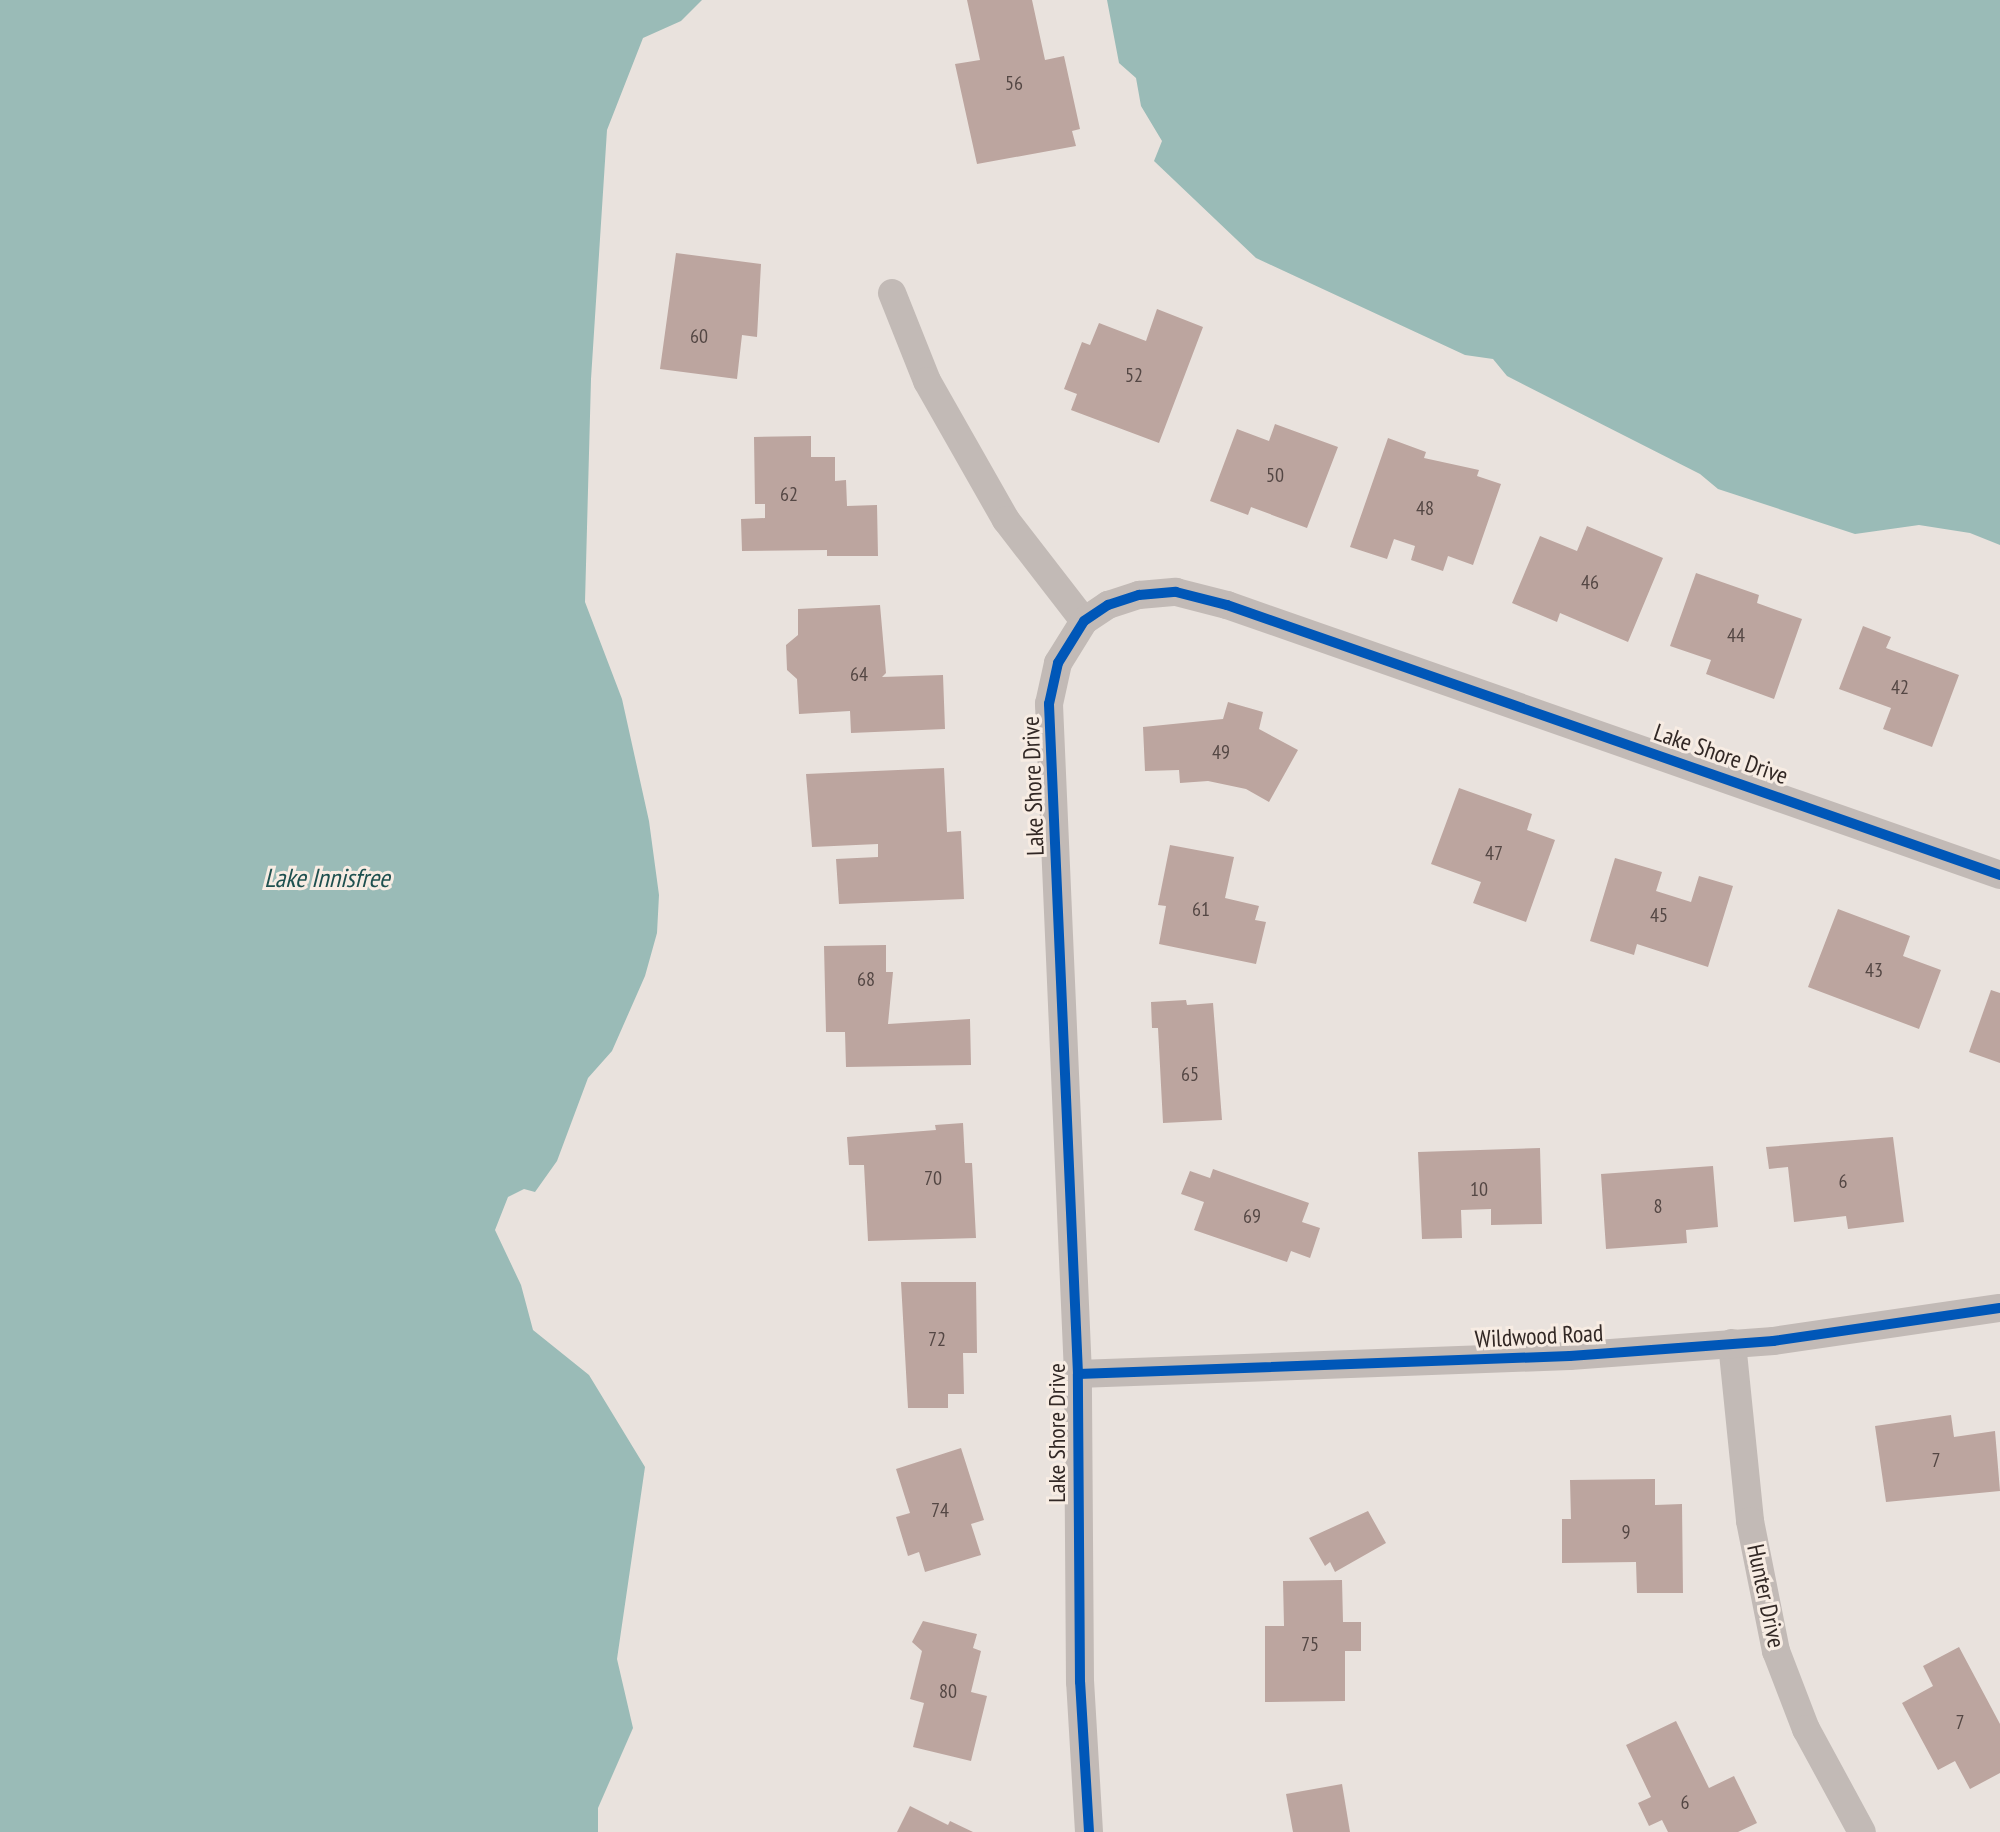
<!DOCTYPE html>
<style>
body{margin:0}
#map{position:relative;width:2000px;height:1832px;overflow:hidden;background:#e9e2dd;font-family:"PT Sans Narrow",sans-serif}
div>[style]{position:absolute}
[style*='--x']{left:calc(var(--x)*1px);top:calc(var(--y)*1px);width:calc(var(--w)*1px);rotate:calc(var(--a)*1deg)}
.water>*{inset:0;background:#9abbb7}
.building>*{inset:0;background:#bca59f}
.minor>*{height:28px;margin:-14px;padding:0 14px;transform-origin:14px;border-radius:14px;background:#c2bab6}
.cycleway>*{height:10px;margin:-5px;padding:0 5px;transform-origin:5px;border-radius:5px;background:#0057b8}
span{translate:-50% -50%;white-space:nowrap;text-align:center;line-height:1.15;-webkit-text-stroke:6px #f7ece3;paint-order:stroke}
.number-label{font-size:20px;color:#544744}
.number-label span{-webkit-text-stroke-width:0}
.street-label{font-size:24px;color:#322825}
.water-label{font-size:26px;color:#1e504f;font-style:italic}
</style>
<div id="map">
<div class="water">
<div style="clip-path:polygon(0 0,702px 0,681px 21px,643px 38px,607px 130px,591px 379px,585px 602px,622px 699px,649px 821px,659px 895px,657px 933px,645px 976px,612px 1051px,588px 1078px,557px 1161px,535px 1192px,524px 1189px,508px 1197px,495px 1230px,521px 1285px,533px 1330px,589px 1375px,645px 1467px,617px 1659px,633px 1728px,598px 1808px,598px 1832px,0 1832px)"></div>
<div style="clip-path:polygon(1107px 0,2000px 0,2000px 545px,1970px 533px,1919px 525px,1855px 534px,1718px 489px,1700px 474px,1507px 376px,1493px 359px,1465px 355px,1256px 258px,1154px 161px,1162px 141px,1141px 106px,1136px 78px,1119px 63px)"></div>
</div>
<div class="building">
<div style="clip-path:polygon(967px 0,1032px 0,1045px 60px,1064px 56px,1080px 129px,1072px 131px,1076px 146px,977px 164px,955px 64px,980px 60px)"></div>
<div style="clip-path:polygon(676px 253px,761px 264px,757px 337px,742px 335px,737px 379px,660px 369px)"></div>
<div style="clip-path:polygon(1157px 309px,1203px 327px,1159px 443px,1071px 410px,1077px 394px,1064px 389px,1082px 342px,1090px 345px,1099px 323px,1146px 341px)"></div>
<div style="clip-path:polygon(1275px 424px,1338px 447px,1307px 528px,1251px 507px,1248px 515px,1210px 501px,1237px 429px,1269px 441px)"></div>
<div style="clip-path:polygon(811px 436px,811px 457px,835px 457px,835px 481px,846px 480px,847px 506px,877px 505px,878px 556px,827px 556px,827px 550px,742px 551px,741px 519px,765px 518px,765px 504px,755px 504px,754px 437px)"></div>
<div style="clip-path:polygon(1388px 438px,1426px 452px,1424px 458px,1479px 470px,1477px 476px,1501px 484px,1473px 565px,1448px 556px,1443px 571px,1411px 560px,1415px 546px,1394px 539px,1387px 559px,1350px 547px)"></div>
<div style="clip-path:polygon(1587px 526px,1663px 558px,1628px 642px,1560px 613px,1557px 622px,1512px 603px,1540px 536px,1577px 551px)"></div>
<div style="clip-path:polygon(1696px 573px,1759px 595px,1757px 603px,1802px 619px,1774px 699px,1706px 674px,1711px 660px,1670px 646px)"></div>
<div style="clip-path:polygon(880px 605px,886px 673px,882px 677px,943px 675px,945px 729px,851px 733px,850px 711px,799px 714px,797px 679px,787px 670px,786px 645px,798px 635px,798px 609px)"></div>
<div style="clip-path:polygon(1863px 626px,1891px 637px,1886px 648px,1959px 675px,1932px 747px,1883px 729px,1891px 708px,1839px 689px)"></div>
<div style="clip-path:polygon(1228px 702px,1263px 712px,1259px 729px,1298px 750px,1269px 802px,1246px 789px,1208px 781px,1180px 783px,1179px 770px,1145px 771px,1143px 727px,1223px 719px)"></div>
<div style="clip-path:polygon(944px 768px,947px 832px,961px 831px,964px 899px,839px 904px,836px 859px,878px 857px,878px 844px,812px 847px,806px 774px)"></div>
<div style="clip-path:polygon(1459px 788px,1532px 814px,1527px 830px,1555px 840px,1526px 922px,1473px 903px,1481px 882px,1431px 864px)"></div>
<div style="clip-path:polygon(1170px 845px,1234px 857px,1225px 898px,1259px 906px,1255px 920px,1266px 922px,1256px 964px,1159px 944px,1166px 906px,1158px 905px)"></div>
<div style="clip-path:polygon(1615px 858px,1662px 872px,1656px 891px,1691px 902px,1699px 876px,1733px 886px,1708px 967px,1637px 944px,1634px 955px,1590px 941px)"></div>
<div style="clip-path:polygon(1838px 909px,1910px 936px,1903px 956px,1941px 970px,1919px 1029px,1808px 987px)"></div>
<div style="clip-path:polygon(886px 945px,886px 972px,893px 972px,888px 1024px,970px 1019px,971px 1065px,846px 1067px,845px 1032px,826px 1032px,824px 946px)"></div>
<div style="clip-path:polygon(1991px 990px,2000px 993px,2000px 1063px,1969px 1052px)"></div>
<div style="clip-path:polygon(1186px 1000px,1187px 1005px,1213px 1003px,1222px 1120px,1163px 1123px,1158px 1028px,1152px 1028px,1151px 1002px)"></div>
<div style="clip-path:polygon(963px 1123px,965px 1163px,972px 1163px,976px 1238px,868px 1241px,864px 1165px,849px 1165px,847px 1137px,936px 1130px,935px 1125px)"></div>
<div style="clip-path:polygon(1893px 1137px,1904px 1222px,1848px 1229px,1846px 1216px,1794px 1222px,1788px 1167px,1769px 1169px,1766px 1147px)"></div>
<div style="clip-path:polygon(1540px 1148px,1542px 1224px,1491px 1225px,1491px 1209px,1461px 1210px,1462px 1238px,1422px 1239px,1418px 1152px)"></div>
<div style="clip-path:polygon(1713px 1166px,1718px 1227px,1686px 1230px,1687px 1243px,1606px 1249px,1601px 1174px)"></div>
<div style="clip-path:polygon(1213px 1169px,1309px 1203px,1302px 1222px,1320px 1228px,1310px 1258px,1291px 1251px,1287px 1262px,1194px 1230px,1204px 1202px,1181px 1194px,1190px 1171px,1210px 1178px)"></div>
<div style="clip-path:polygon(901px 1282px,976px 1282px,977px 1353px,963px 1353px,964px 1394px,948px 1394px,948px 1408px,908px 1408px)"></div>
<div style="clip-path:polygon(1951px 1415px,1954px 1437px,1995px 1431px,2000px 1491px,1886px 1502px,1875px 1426px)"></div>
<div style="clip-path:polygon(961px 1448px,984px 1520px,971px 1524px,981px 1555px,925px 1572px,919px 1552px,908px 1556px,896px 1517px,910px 1513px,896px 1469px)"></div>
<div style="clip-path:polygon(1655px 1479px,1655px 1505px,1682px 1504px,1683px 1593px,1637px 1593px,1636px 1562px,1562px 1563px,1562px 1519px,1571px 1519px,1570px 1480px)"></div>
<div style="clip-path:polygon(1368px 1511px,1386px 1543px,1335px 1572px,1330px 1562px,1325px 1566px,1309px 1538px)"></div>
<div style="clip-path:polygon(1342px 1580px,1343px 1622px,1361px 1622px,1361px 1651px,1345px 1651px,1345px 1701px,1265px 1702px,1265px 1626px,1284px 1626px,1283px 1581px)"></div>
<div style="clip-path:polygon(923px 1621px,977px 1634px,973px 1648px,981px 1651px,971px 1692px,987px 1696px,971px 1761px,913px 1747px,924px 1703px,910px 1699px,922px 1651px,912px 1642px)"></div>
<div style="clip-path:polygon(1959px 1647px,2000px 1724px,2000px 1773px,1970px 1789px,1955px 1761px,1938px 1770px,1902px 1703px,1933px 1686px,1923px 1666px)"></div>
<div style="clip-path:polygon(1676px 1721px,1709px 1788px,1734px 1776px,1757px 1823px,1738px 1832px,1668px 1832px,1662px 1820px,1649px 1826px,1638px 1803px,1651px 1797px,1626px 1745px)"></div>
<div style="clip-path:polygon(1342px 1784px,1350px 1832px,1293px 1832px,1286px 1794px)"></div>
<div style="clip-path:polygon(910px 1806px,948px 1825px,950px 1821px,973px 1832px,897px 1832px)"></div>
</div>
<div class="minor">
<div style="--x:892;--y:293;--w:95;--a:68.3"></div>
<div style="--x:927;--y:381;--w:160;--a:60.4"></div>
<div style="--x:1006;--y:520;--w:128;--a:52.3"></div>
<div style="--x:1732;--y:1343;--w:179;--a:84.2"></div>
<div style="--x:1750;--y:1521;--w:133;--a:78.7"></div>
<div style="--x:1776;--y:1651;--w:84;--a:69"></div>
<div style="--x:1806;--y:1729;--w:117;--a:61.5"></div>
<div style="--x:1078;--y:1374;--w:492;--a:-2.1"></div>
<div style="--x:1570;--y:1356;--w:204;--a:-4.2"></div>
<div style="--x:1773;--y:1341;--w:229;--a:-8.3"></div>
<div style="--x:1089;--y:1832;--w:150;--a:-93.4"></div>
<div style="--x:1080;--y:1682;--w:308;--a:-90.4"></div>
<div style="--x:1078;--y:1374;--w:671;--a:-92.48"></div>
<div style="--x:1049;--y:704;--w:42;--a:-77.6"></div>
<div style="--x:1058;--y:663;--w:49;--a:-58.2"></div>
<div style="--x:1084;--y:621;--w:29;--a:-34"></div>
<div style="--x:1108;--y:605;--w:33;--a:-18"></div>
<div style="--x:1139;--y:595;--w:37;--a:-5"></div>
<div style="--x:1176;--y:592;--w:53;--a:14.3"></div>
<div style="--x:1227;--y:605;--w:819;--a:19.25"></div>
</div>
<div class="cycleway">
<div style="--x:1078;--y:1374;--w:492;--a:-2.1"></div>
<div style="--x:1570;--y:1356;--w:204;--a:-4.2"></div>
<div style="--x:1773;--y:1341;--w:229;--a:-8.3"></div>
<div style="--x:1089;--y:1832;--w:150;--a:-93.4"></div>
<div style="--x:1080;--y:1682;--w:308;--a:-90.4"></div>
<div style="--x:1078;--y:1374;--w:671;--a:-92.48"></div>
<div style="--x:1049;--y:704;--w:42;--a:-77.6"></div>
<div style="--x:1058;--y:663;--w:49;--a:-58.2"></div>
<div style="--x:1084;--y:621;--w:29;--a:-34"></div>
<div style="--x:1108;--y:605;--w:33;--a:-18"></div>
<div style="--x:1139;--y:595;--w:37;--a:-5"></div>
<div style="--x:1176;--y:592;--w:53;--a:14.3"></div>
<div style="--x:1227;--y:605;--w:819;--a:19.25"></div>
</div>
<div class="number-label">
<span style="left:1014px;top:83px">56</span>
<span style="left:699px;top:336px">60</span>
<span style="left:1134px;top:375px">52</span>
<span style="left:1275px;top:475px">50</span>
<span style="left:789px;top:494px">62</span>
<span style="left:1425px;top:508px">48</span>
<span style="left:1590px;top:582px">46</span>
<span style="left:1736px;top:635px">44</span>
<span style="left:859px;top:674px">64</span>
<span style="left:1900px;top:687px">42</span>
<span style="left:1221px;top:752px">49</span>
<span style="left:1494px;top:853px">47</span>
<span style="left:1201px;top:909px">61</span>
<span style="left:1659px;top:915px">45</span>
<span style="left:1874px;top:970px">43</span>
<span style="left:866px;top:979px">68</span>
<span style="left:1190px;top:1074px">65</span>
<span style="left:933px;top:1178px">70</span>
<span style="left:1843px;top:1181px">6</span>
<span style="left:1479px;top:1189px">10</span>
<span style="left:1658px;top:1206px">8</span>
<span style="left:1252px;top:1216px">69</span>
<span style="left:937px;top:1339px">72</span>
<span style="left:1936px;top:1460px">7</span>
<span style="left:940px;top:1510px">74</span>
<span style="left:1626px;top:1532px">9</span>
<span style="left:1310px;top:1644px">75</span>
<span style="left:948px;top:1691px">80</span>
<span style="left:1960px;top:1722px">7</span>
<span style="left:1685px;top:1802px">6</span>
</div>
<div class="street-label">
<span style="left:1721px;top:754px;rotate:19deg">Lake Shore Drive</span>
<span style="left:1033px;top:786px;rotate:-92deg">Lake Shore Drive</span>
<span style="left:1539px;top:1336px;rotate:-3deg">Wildwood Road</span>
<span style="left:1057px;top:1433px;rotate:-90deg">Lake Shore Drive</span>
<span style="left:1766px;top:1596px;rotate:78deg">Hunter Drive</span>
</div>
<div class="water-label">
<span style="left:327px;top:878px">Lake Innisfree</span>
</div>
</div>
